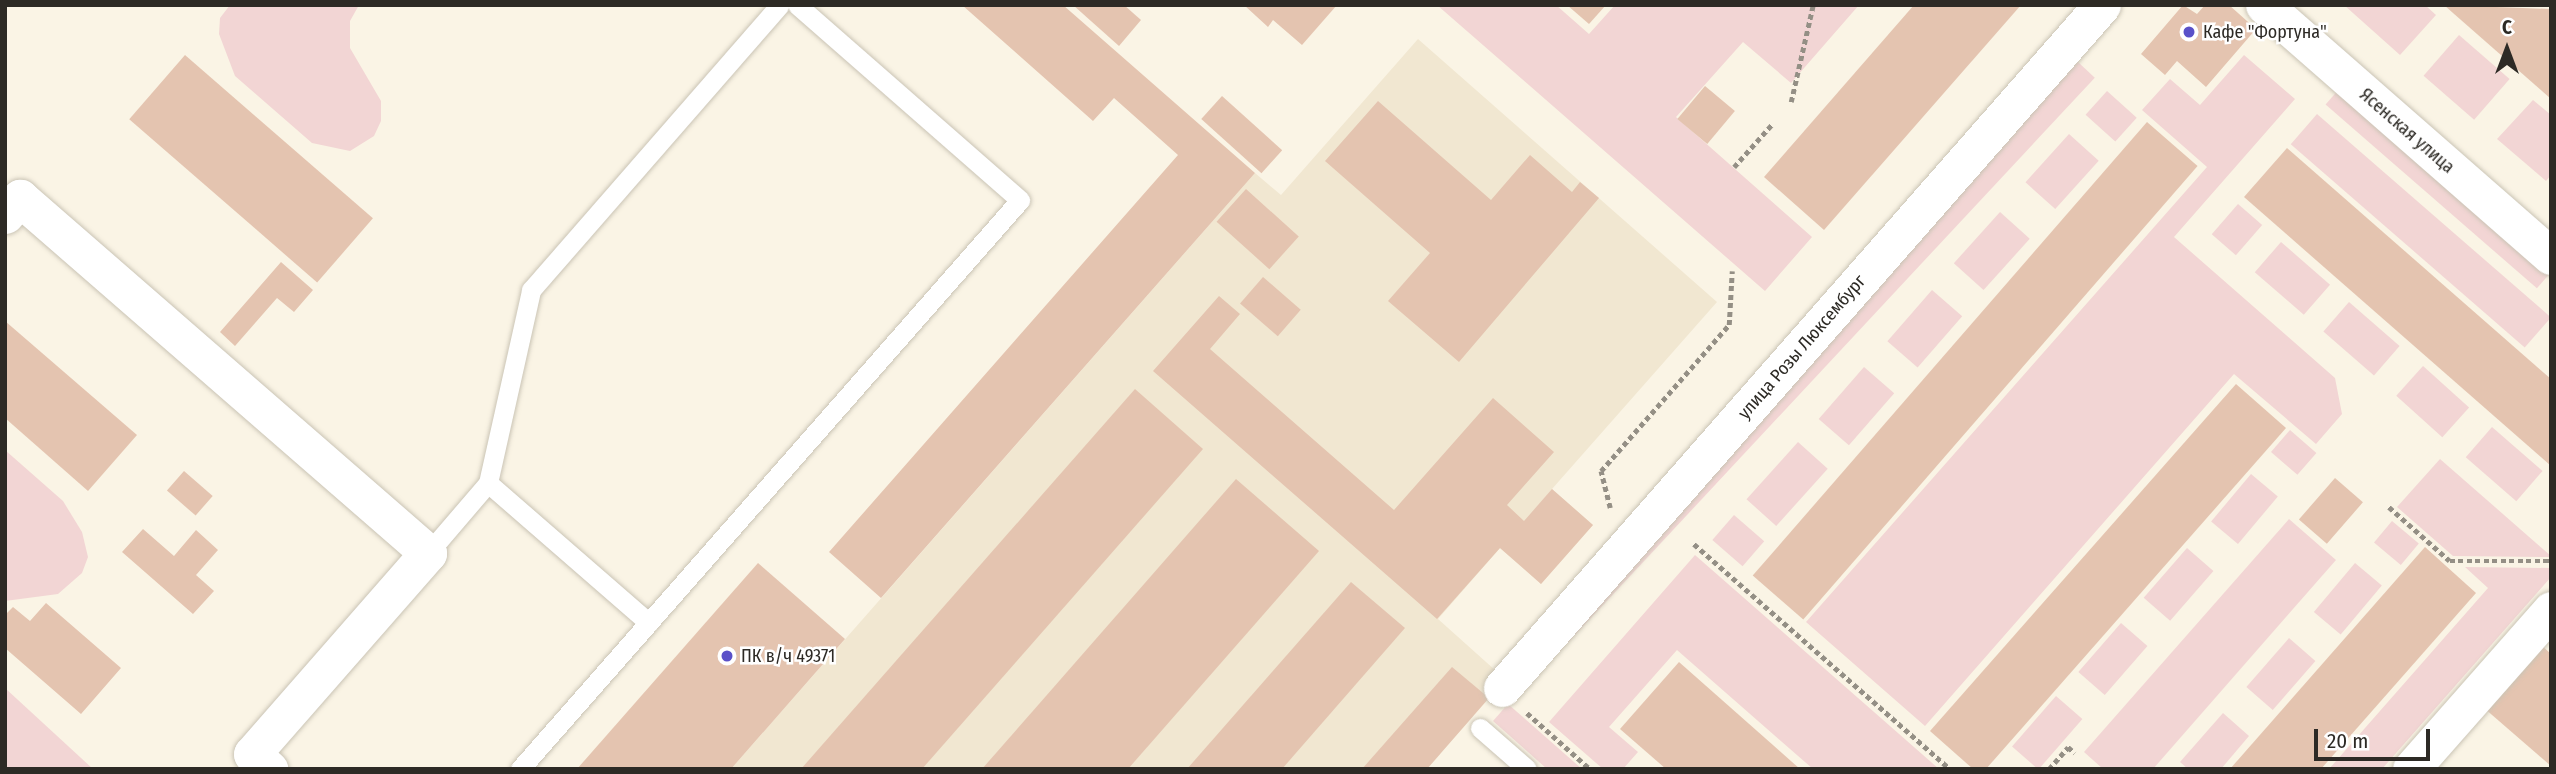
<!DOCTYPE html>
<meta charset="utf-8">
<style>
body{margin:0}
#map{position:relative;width:2556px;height:774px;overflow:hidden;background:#faf4e5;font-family:"Fira Sans Condensed",sans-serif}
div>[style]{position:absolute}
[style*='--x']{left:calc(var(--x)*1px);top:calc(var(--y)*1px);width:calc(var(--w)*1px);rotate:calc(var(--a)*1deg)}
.built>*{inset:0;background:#f1e7d1}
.green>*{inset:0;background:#f2d5d4;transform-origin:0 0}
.building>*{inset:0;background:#e4c4b0;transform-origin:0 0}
.path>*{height:4.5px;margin-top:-2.25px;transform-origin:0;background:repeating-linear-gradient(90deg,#948f85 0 5px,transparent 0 8.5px)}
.roads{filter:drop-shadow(0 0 2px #cac4b5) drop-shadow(0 0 2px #cac4b5)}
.service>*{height:19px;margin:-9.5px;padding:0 9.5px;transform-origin:9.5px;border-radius:9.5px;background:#fff}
.minor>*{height:37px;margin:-18.5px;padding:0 18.5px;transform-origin:18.5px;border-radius:18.5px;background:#fff}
.dots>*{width:19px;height:19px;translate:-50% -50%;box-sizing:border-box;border:4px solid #fff;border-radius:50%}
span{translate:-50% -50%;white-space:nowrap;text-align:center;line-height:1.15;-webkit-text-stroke:5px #fff;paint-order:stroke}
.poi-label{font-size:18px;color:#2d2a25}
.left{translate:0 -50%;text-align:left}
.street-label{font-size:18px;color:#2d2a25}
.frame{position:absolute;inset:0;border:7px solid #2d2a25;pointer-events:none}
.north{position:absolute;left:2472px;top:14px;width:70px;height:70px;-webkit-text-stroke:5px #fff;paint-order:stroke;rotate:0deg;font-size:19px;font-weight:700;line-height:28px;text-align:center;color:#2d2a25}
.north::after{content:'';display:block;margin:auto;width:24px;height:32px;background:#2d2a25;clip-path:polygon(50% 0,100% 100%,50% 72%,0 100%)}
.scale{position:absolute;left:2314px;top:729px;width:116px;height:32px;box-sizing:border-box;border:4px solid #2d2a25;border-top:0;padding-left:9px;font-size:21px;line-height:24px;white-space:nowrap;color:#2d2a25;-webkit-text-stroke:5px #fff;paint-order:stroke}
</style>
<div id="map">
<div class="built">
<div style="clip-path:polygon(1418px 39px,1717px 302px,1552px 489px,1593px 525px,1541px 584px,1500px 548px,1438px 619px,1505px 679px,1427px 769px,731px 769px,1255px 173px,1281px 195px)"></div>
</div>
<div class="green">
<div style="clip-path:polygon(230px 5px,359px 5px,350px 21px,350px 48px,381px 101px,381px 121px,374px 136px,350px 151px,312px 143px,235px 76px,219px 34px,220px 18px)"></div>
<div style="clip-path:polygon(1437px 5px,1556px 5px,1589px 34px,1615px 5px,1859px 5px,1791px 83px,1743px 42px,1676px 117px,1812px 237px,1765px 291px)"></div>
<div style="clip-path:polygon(2344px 5px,2425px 5px,2436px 15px,2400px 55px)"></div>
<div style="left:2459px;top:35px;width:67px;height:54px;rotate:41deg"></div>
<div style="clip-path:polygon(2244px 55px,2295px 99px,2174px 237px,2335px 378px,2342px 414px,2316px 444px,2234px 374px,1925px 726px,1806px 622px,2207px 167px,2142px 110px,2170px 79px,2200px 105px)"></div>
<div style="left:2078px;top:62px;width:23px;height:845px;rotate:43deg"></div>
<div style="left:2340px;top:88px;width:280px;height:22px;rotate:41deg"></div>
<div style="left:2107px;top:91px;width:40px;height:32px;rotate:42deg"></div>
<div style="clip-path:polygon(2533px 100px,2551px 115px,2551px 175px,2546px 181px,2497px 139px)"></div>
<div style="left:2317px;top:114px;width:310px;height:40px;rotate:41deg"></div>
<div style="left:2069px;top:134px;width:40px;height:65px;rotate:42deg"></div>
<div style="left:2238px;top:204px;width:32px;height:40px;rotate:41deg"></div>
<div style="left:2000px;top:212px;width:40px;height:69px;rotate:42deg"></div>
<div style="left:2281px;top:242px;width:65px;height:40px;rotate:41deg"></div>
<div style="left:1932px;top:290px;width:40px;height:68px;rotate:41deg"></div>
<div style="left:2349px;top:302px;width:67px;height:39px;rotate:41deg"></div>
<div style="left:2423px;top:366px;width:62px;height:40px;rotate:42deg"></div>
<div style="left:1864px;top:367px;width:40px;height:69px;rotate:41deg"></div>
<div style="left:2492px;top:427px;width:67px;height:40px;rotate:41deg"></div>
<div style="left:2290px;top:430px;width:35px;height:29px;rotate:41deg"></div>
<div style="left:1798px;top:442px;width:40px;height:77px;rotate:42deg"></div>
<div style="clip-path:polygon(5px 450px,63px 501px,82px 532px,88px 557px,82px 573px,58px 594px,5px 601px)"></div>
<div style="clip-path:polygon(2440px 459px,2551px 556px,2551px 557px,2453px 556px,2397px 507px)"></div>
<div style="left:2251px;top:474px;width:35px;height:62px;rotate:40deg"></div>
<div style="left:1734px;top:515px;width:40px;height:33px;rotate:41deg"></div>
<div style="clip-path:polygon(2289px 519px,2336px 560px,2153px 769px,2103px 769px,2084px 752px)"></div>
<div style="left:2392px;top:521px;width:35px;height:28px;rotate:40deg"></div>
<div style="left:2187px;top:548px;width:35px;height:66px;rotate:41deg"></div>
<div style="clip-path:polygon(1695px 555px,1939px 769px,1813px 769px,1677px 650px,1609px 727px,1638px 752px,1623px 769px,1603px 769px,1549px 722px)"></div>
<div style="left:2355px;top:563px;width:35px;height:64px;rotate:40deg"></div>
<div style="clip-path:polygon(2465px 567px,2551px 568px,2551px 577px,2382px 769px,2329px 769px,2488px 588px)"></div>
<div style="left:2121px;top:623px;width:35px;height:65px;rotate:41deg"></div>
<div style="left:2289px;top:638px;width:35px;height:65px;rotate:41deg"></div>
<div style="clip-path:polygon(5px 688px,93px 769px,5px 769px)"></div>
<div style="left:2056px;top:696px;width:35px;height:67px;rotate:41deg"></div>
<div style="clip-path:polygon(1508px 704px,1582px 769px,1547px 769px,1493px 721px)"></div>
<div style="clip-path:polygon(2223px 713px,2249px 736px,2221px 769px,2188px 769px,2180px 762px)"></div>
</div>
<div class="building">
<div style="clip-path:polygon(962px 5px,1063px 5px,1255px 173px,881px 598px,829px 552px,1178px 155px,1114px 98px,1093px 121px)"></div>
<div style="clip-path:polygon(1073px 5px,1124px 5px,1141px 20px,1119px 46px)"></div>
<div style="clip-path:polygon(1244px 5px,1337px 5px,1302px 45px,1273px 20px,1268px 27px)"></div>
<div style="clip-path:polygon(1567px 5px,1606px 5px,1589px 24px)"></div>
<div style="clip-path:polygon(1914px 5px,2021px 5px,1824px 230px,1764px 177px)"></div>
<div style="clip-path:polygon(2183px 5px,2197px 14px,2205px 5px,2229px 5px,2256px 29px,2206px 87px,2177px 61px,2165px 75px,2141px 54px)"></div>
<div style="clip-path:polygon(2444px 5px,2551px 9px,2551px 99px,2453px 13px)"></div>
<div style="left:185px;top:55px;width:249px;height:85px;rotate:41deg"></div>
<div style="left:1705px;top:86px;width:39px;height:43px;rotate:40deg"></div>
<div style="left:1222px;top:96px;width:81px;height:31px;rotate:42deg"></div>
<div style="clip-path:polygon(1378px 101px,1491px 200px,1530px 155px,1572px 192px,1580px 182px,1599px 198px,1459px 362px,1388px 301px,1430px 253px,1325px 161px)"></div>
<div style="left:2147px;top:122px;width:67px;height:601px;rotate:41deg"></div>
<div style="clip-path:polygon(2287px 148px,2551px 379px,2551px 466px,2244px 197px)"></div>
<div style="left:1246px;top:189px;width:71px;height:44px;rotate:42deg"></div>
<div style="clip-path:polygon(281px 262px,313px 290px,294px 312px,277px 298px,235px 346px,220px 332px)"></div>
<div style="left:1263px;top:277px;width:50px;height:35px;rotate:41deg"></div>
<div style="clip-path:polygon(1219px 296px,1240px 314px,1210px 349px,1394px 510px,1493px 398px,1554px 452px,1507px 505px,1524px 521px,1552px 489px,1593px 525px,1541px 584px,1500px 548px,1437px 619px,1153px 371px)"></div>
<div style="clip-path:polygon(5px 321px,137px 435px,88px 491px,5px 418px)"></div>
<div style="clip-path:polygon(2236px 384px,2286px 428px,1986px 769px,1973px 769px,1930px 731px)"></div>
<div style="clip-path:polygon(1135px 389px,1203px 449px,922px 769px,801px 769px)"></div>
<div style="left:184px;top:471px;width:38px;height:26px;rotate:41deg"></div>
<div style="left:2335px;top:478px;width:37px;height:55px;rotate:41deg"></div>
<div style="clip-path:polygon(1236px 479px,1319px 551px,1128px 769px,982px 769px)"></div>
<div style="clip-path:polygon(143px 529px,174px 556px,196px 530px,218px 550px,196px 575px,214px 591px,193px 614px,122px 552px)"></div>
<div style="clip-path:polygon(2425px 547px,2476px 593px,2321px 769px,2230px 769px)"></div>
<div style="clip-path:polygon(758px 563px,845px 639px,731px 769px,577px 769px)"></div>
<div style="clip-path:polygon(1351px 582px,1405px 628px,1282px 769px,1187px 769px)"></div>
<div style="clip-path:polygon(46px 603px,121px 668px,81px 714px,5px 648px,5px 615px,13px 607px,30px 621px)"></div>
<div style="clip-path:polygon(2540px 644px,2551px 654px,2551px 766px,2484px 708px)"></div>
<div style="clip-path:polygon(1679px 662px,1800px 769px,1666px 769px,1620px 729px)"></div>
<div style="clip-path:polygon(1452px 667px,1489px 698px,1427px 769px,1362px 769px)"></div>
</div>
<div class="path">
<div style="--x:1791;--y:102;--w:99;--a:-77.2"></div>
<div style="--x:1734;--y:167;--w:59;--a:-48.4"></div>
<div style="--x:2389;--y:507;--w:81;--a:41.5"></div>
<div style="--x:2450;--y:561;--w:101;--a:0"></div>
<div style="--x:1610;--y:508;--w:38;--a:-104"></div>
<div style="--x:1601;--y:471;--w:194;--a:-48.8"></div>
<div style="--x:1729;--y:325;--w:54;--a:-86.8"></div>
<div style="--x:1694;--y:544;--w:341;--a:41.3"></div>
<div style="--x:1527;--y:713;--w:84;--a:41.6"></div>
<div style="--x:2049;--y:769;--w:29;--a:-49"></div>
<div style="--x:2068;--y:747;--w:9;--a:41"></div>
</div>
<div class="roads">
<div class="service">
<div style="--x:488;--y:483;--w:213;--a:41"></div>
<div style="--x:428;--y:553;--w:92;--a:-49.4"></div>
<div style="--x:488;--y:483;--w:198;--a:-77.4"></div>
<div style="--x:531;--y:290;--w:378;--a:-48.9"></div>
<div style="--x:1480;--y:728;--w:62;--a:41.1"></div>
<div style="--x:520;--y:769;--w:757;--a:-48.69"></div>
<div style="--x:1020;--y:200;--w:296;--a:-138.8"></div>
</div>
<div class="minor">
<div style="--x:2264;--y:5;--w:381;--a:41.2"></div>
<div style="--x:5;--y:215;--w:23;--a:-49"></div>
<div style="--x:20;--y:198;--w:541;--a:41.03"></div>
<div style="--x:428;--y:553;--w:267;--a:131.2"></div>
<div style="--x:252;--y:754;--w:23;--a:41"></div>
<div style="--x:1502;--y:688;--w:909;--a:-48.7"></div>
<div style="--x:2411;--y:769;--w:212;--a:-48.6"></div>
</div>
</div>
<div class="dots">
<div style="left:2189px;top:32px;background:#5a50c8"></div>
<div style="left:727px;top:656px;background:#5a50c8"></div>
</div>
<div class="poi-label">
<span class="left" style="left:2203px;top:32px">Кафе "Фортуна"</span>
<span class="left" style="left:741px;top:656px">ПК в/ч 49371</span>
</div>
<div class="street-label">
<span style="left:2407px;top:131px;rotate:41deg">Ясенская улица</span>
<span style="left:1802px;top:347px;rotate:-49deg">улица Розы Люксембург</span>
</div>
<div class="frame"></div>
<div class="north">С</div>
<div class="scale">20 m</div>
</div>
